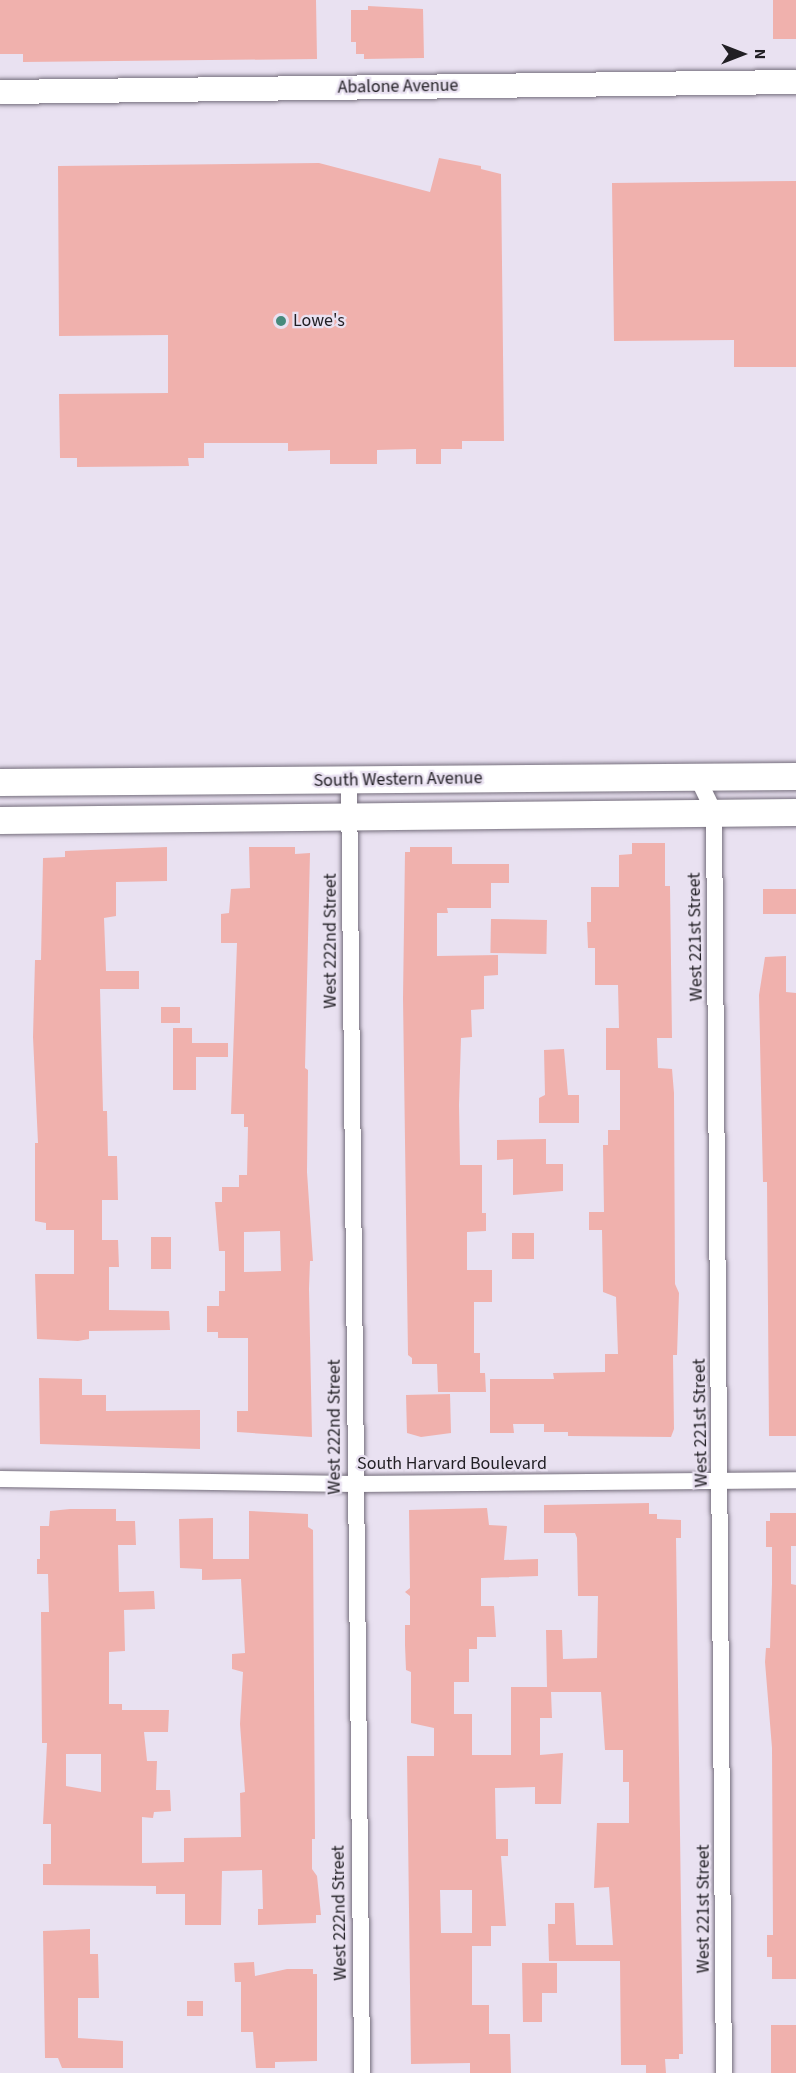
<!DOCTYPE html>
<style>
body{margin:0}
#map{position:relative;width:796px;height:2073px;overflow:hidden;background:#e9e1f1;font-family:"Source Sans 3",sans-serif}
div>[style]{position:absolute}
[style*='--x']{left:calc(var(--x)*1px);top:calc(var(--y)*1px);width:calc(var(--w)*1px);rotate:calc(var(--a)*1deg)}
.building>*{inset:0;background:#f0b1ad;transform-origin:0 0}
.roads{filter:drop-shadow(0 0 2px #756e7c) drop-shadow(0 0 2px #756e7c)}
.street>*{height:16px;margin:-8px;padding:0 8px;transform-origin:8px;border-radius:8px;background:#fff}
.secondary>*{height:24px;margin:-12px;padding:0 12px;transform-origin:12px;border-radius:12px;background:#fff}
.primary>*{height:27px;margin:-13.5px;padding:0 13.5px;transform-origin:13.5px;border-radius:13.5px;background:#fff}
.dots>*{width:16px;height:16px;translate:-50% -50%;box-sizing:border-box;border:3px solid #e9e1f1;border-radius:50%}
span{translate:-50% -50%;white-space:nowrap;text-align:center;line-height:1.15;-webkit-text-stroke:4.5px #e9e1f1;paint-order:stroke}
.street-label{font-size:18px;color:#211f24}
.poi-label{font-size:18px;color:#211f24}
.left{translate:0 -50%;text-align:left}
.north{position:absolute;left:712px;top:24px;width:60px;height:60px;-webkit-text-stroke:4px #e9e1f1;paint-order:stroke;rotate:90deg;font-size:16px;font-weight:700;line-height:24px;text-align:center;color:#211f24}
.north::after{content:'';display:block;margin:auto;width:21px;height:27px;background:#211f24;clip-path:polygon(50% 0,100% 100%,50% 72%,0 100%)}
</style>
<div id="map">
<div class="building">
<div style="clip-path:polygon(0 0,316px 0,317px 59px,23px 62px,23px 54px,0 54px)"></div>
<div style="left:773px;top:0;width:23px;height:39px"></div>
<div style="clip-path:polygon(368px 6px,423px 9px,424px 58px,364px 59px,364px 54px,356px 54px,356px 42px,351px 42px,351px 10px,368px 10px)"></div>
<div style="clip-path:polygon(439px 158px,481px 166px,481px 169px,501px 174px,504px 441px,462px 441px,462px 449px,441px 449px,441px 464px,416px 464px,416px 449px,377px 450px,377px 464px,330px 464px,330px 450px,288px 451px,288px 443px,204px 443px,204px 458px,188px 458px,189px 466px,77px 467px,77px 458px,60px 458px,59px 394px,168px 393px,168px 335px,59px 336px,58px 166px,319px 163px,430px 192px)"></div>
<div style="clip-path:polygon(796px 181px,796px 367px,734px 367px,734px 340px,614px 341px,612px 183px)"></div>
<div style="clip-path:polygon(632px 843px,665px 843px,665px 886px,670px 886px,672px 1038px,657px 1038px,658px 1068px,672px 1069px,674px 1093px,675px 1284px,679px 1293px,677px 1355px,673px 1355px,674px 1429px,671px 1437px,568px 1436px,568px 1432px,544px 1432px,544px 1424px,513px 1424px,514px 1433px,490px 1433px,490px 1379px,554px 1379px,553px 1373px,605px 1372px,605px 1354px,618px 1354px,616px 1297px,603px 1292px,602px 1230px,589px 1230px,589px 1212px,604px 1212px,603px 1145px,608px 1145px,608px 1130px,620px 1130px,620px 1070px,606px 1070px,606px 1028px,619px 1028px,618px 985px,595px 985px,595px 948px,588px 948px,587px 922px,591px 922px,591px 887px,619px 887px,619px 855px,632px 854px)"></div>
<div style="clip-path:polygon(167px 847px,167px 881px,116px 882px,116px 916px,104px 918px,106px 971px,139px 971px,139px 989px,100px 989px,103px 1111px,107px 1111px,108px 1156px,117px 1156px,118px 1200px,102px 1200px,102px 1240px,118px 1240px,119px 1267px,109px 1267px,109px 1310px,169px 1311px,170px 1330px,89px 1331px,89px 1339px,78px 1341px,37px 1339px,35px 1274px,74px 1274px,74px 1230px,46px 1230px,46px 1223px,35px 1221px,35px 1143px,38px 1143px,33px 1037px,35px 960px,41px 960px,43px 858px,65px 857px,65px 851px)"></div>
<div style="clip-path:polygon(evenodd,249px 847px,295px 847px,295px 854px,310px 853px,305px 1068px,308px 1070px,307px 1172px,313px 1261px,310px 1261px,309px 1289px,312px 1437px,237px 1432px,237px 1411px,248px 1411px,248px 1338px,218px 1338px,218px 1332px,207px 1332px,207px 1306px,219px 1306px,219px 1291px,225px 1291px,225px 1251px,219px 1251px,215px 1202px,222px 1202px,222px 1187px,239px 1187px,239px 1175px,247px 1175px,248px 1127px,244px 1127px,244px 1114px,231px 1114px,237px 943px,221px 943px,221px 914px,229px 913px,231px 889px,250px 888px,249px 847px,280px 1231px,281px 1271px,244px 1272px,244px 1232px,280px 1231px)"></div>
<div style="clip-path:polygon(410px 847px,452px 847px,452px 864px,509px 864px,509px 883px,491px 883px,491px 908px,447px 908px,448px 913px,437px 913px,437px 956px,498px 955px,498px 975px,484px 976px,484px 1009px,471px 1010px,472px 1037px,461px 1038px,459px 1105px,460px 1165px,482px 1165px,482px 1213px,486px 1213px,486px 1231px,467px 1232px,467px 1270px,492px 1270px,492px 1302px,474px 1302px,474px 1353px,480px 1353px,480px 1373px,485px 1373px,486px 1392px,438px 1392px,437px 1364px,412px 1364px,412px 1358px,408px 1355px,403px 998px,405px 852px,410px 852px)"></div>
<div style="left:796px;top:889px;width:25px;height:33px;rotate:90deg"></div>
<div style="left:491px;top:919px;width:56px;height:34px;rotate:1deg"></div>
<div style="clip-path:polygon(786px 956px,786px 992px,796px 993px,796px 1436px,769px 1436px,767px 1182px,763px 1182px,759px 995px,765px 957px)"></div>
<div style="left:161px;top:1007px;width:19px;height:16px"></div>
<div style="clip-path:polygon(173px 1028px,192px 1028px,192px 1043px,228px 1043px,228px 1057px,196px 1057px,196px 1090px,173px 1090px)"></div>
<div style="clip-path:polygon(564px 1049px,568px 1095px,579px 1095px,579px 1123px,539px 1123px,539px 1098px,545px 1095px,544px 1050px)"></div>
<div style="clip-path:polygon(546px 1139px,546px 1164px,563px 1164px,563px 1191px,513px 1195px,513px 1159px,497px 1160px,497px 1140px)"></div>
<div style="left:534px;top:1233px;width:26px;height:22px;rotate:90deg"></div>
<div style="left:151px;top:1237px;width:20px;height:32px"></div>
<div style="clip-path:polygon(39px 1378px,82px 1379px,82px 1395px,106px 1395px,106px 1411px,200px 1410px,200px 1449px,40px 1444px)"></div>
<div style="clip-path:polygon(450px 1394px,451px 1433px,421px 1437px,407px 1433px,406px 1395px)"></div>
<div style="clip-path:polygon(evenodd,649px 1503px,649px 1514px,657px 1514px,657px 1519px,681px 1520px,681px 1538px,676px 1538px,683px 2054px,679px 2054px,679px 2059px,665px 2059px,666px 2073px,646px 2073px,646px 2065px,621px 2065px,620px 1961px,549px 1961px,548px 1924px,555px 1924px,555px 1903px,574px 1903px,576px 1945px,613px 1945px,609px 1887px,594px 1888px,597px 1823px,629px 1823px,629px 1782px,623px 1782px,623px 1750px,605px 1750px,601px 1692px,551px 1692px,552px 1718px,540px 1718px,540px 1755px,563px 1753px,561px 1804px,535px 1804px,535px 1787px,495px 1788px,496px 1839px,508px 1839px,508px 1856px,501px 1856px,506px 1926px,491px 1926px,491px 1946px,472px 1946px,472px 2005px,489px 2005px,489px 2034px,510px 2034px,511px 2073px,470px 2073px,470px 2063px,411px 2064px,407px 1756px,434px 1756px,434px 1728px,411px 1723px,411px 1672px,406px 1670px,405px 1645px,405px 1625px,410px 1625px,410px 1596px,405px 1592px,410px 1588px,409px 1510px,487px 1508px,489px 1525px,507px 1526px,504px 1560px,538px 1559px,538px 1576px,481px 1578px,481px 1606px,494px 1606px,496px 1637px,477px 1637px,477px 1649px,469px 1649px,469px 1682px,454px 1682px,454px 1714px,472px 1714px,472px 1755px,511px 1755px,511px 1687px,547px 1687px,546px 1630px,562px 1630px,563px 1659px,597px 1658px,598px 1596px,578px 1596px,577px 1538px,575px 1533px,544px 1533px,544px 1505px,649px 1503px,440px 1890px,472px 1890px,472px 1933px,441px 1933px,440px 1890px)"></div>
<div style="clip-path:polygon(evenodd,70px 1509px,116px 1509px,116px 1521px,135px 1521px,136px 1545px,118px 1545px,119px 1592px,154px 1591px,155px 1609px,124px 1610px,125px 1651px,109px 1652px,109px 1704px,122px 1704px,122px 1710px,169px 1710px,168px 1732px,144px 1732px,147px 1761px,157px 1761px,156px 1790px,170px 1790px,171px 1811px,154px 1812px,153px 1818px,142px 1817px,142px 1863px,184px 1862px,184px 1838px,241px 1837px,240px 1793px,245px 1792px,240px 1724px,243px 1672px,232px 1669px,232px 1654px,245px 1653px,241px 1579px,202px 1580px,202px 1569px,180px 1568px,179px 1519px,213px 1518px,213px 1559px,249px 1559px,249px 1511px,308px 1514px,308px 1527px,313px 1530px,315px 1839px,312px 1839px,312px 1869px,317px 1876px,321px 1915px,316px 1915px,316px 1923px,258px 1925px,258px 1909px,263px 1909px,262px 1870px,222px 1871px,221px 1925px,185px 1925px,185px 1894px,156px 1894px,156px 1886px,43px 1885px,43px 1864px,51px 1864px,51px 1824px,43px 1824px,47px 1743px,42px 1743px,41px 1612px,49px 1612px,48px 1574px,37px 1574px,37px 1559px,40px 1559px,40px 1526px,49px 1526px,50px 1511px,70px 1509px,66px 1754px,101px 1754px,101px 1792px,66px 1786px,66px 1754px)"></div>
<div style="clip-path:polygon(770px 1513px,796px 1513px,796px 1546px,791px 1546px,791px 1584px,796px 1585px,796px 1979px,772px 1979px,772px 1957px,767px 1957px,767px 1935px,773px 1935px,772px 1748px,765px 1662px,766px 1648px,770px 1648px,772px 1584px,772px 1547px,766px 1547px,766px 1521px,770px 1521px)"></div>
<div style="clip-path:polygon(90px 1929px,90px 1954px,98px 1954px,99px 1998px,78px 1998px,78px 2038px,123px 2041px,123px 2068px,62px 2068px,58px 2058px,45px 2058px,43px 1931px)"></div>
<div style="clip-path:polygon(254px 1962px,255px 1976px,287px 1969px,313px 1969px,313px 1974px,317px 1974px,317px 2061px,275px 2062px,275px 2068px,256px 2068px,253px 2032px,241px 2032px,241px 1982px,235px 1982px,234px 1963px)"></div>
<div style="clip-path:polygon(522px 1963px,557px 1963px,557px 1993px,542px 1993px,542px 2022px,523px 2022px)"></div>
<div style="left:203px;top:2001px;width:15px;height:16px;rotate:90deg"></div>
<div style="left:771px;top:2025px;width:25px;height:48px"></div>
</div>
<div class="roads">
<div class="street">
<div style="--x:697;--y:777;--w:39;--a:64"></div>
<div style="--x:714;--y:812;--w:1261;--a:89.55"></div>
<div style="--x:349;--y:781;--w:1292;--a:89.42"></div>
<div style="--x:0;--y:1479;--w:355;--a:0.8"></div>
<div style="--x:355;--y:1484;--w:441;--a:-0.5"></div>
</div>
<div class="secondary">
<div style="--x:0;--y:92;--w:796;--a:-0.72"></div>
</div>
<div class="primary">
<div style="--x:0;--y:782;--w:796;--a:-0.43"></div>
<div style="--x:0;--y:820;--w:796;--a:-0.58"></div>
</div>
</div>
<div class="dots">
<div style="left:281px;top:321px;background:#478a7c"></div>
</div>
<div class="street-label">
<span style="left:398px;top:87px;rotate:-1deg">Abalone Avenue</span>
<span style="left:398px;top:780px;rotate:-1deg">South Western Avenue</span>
<span style="left:696px;top:937px;rotate:-91deg">West 221st Street</span>
<span style="left:331px;top:941px;rotate:-90deg">West 222nd Street</span>
<span style="left:701px;top:1423px;rotate:-91deg">West 221st Street</span>
<span style="left:335px;top:1427px;rotate:-90deg">West 222nd Street</span>
<span style="left:452px;top:1464px">South Harvard Boulevard</span>
<span style="left:704px;top:1909px;rotate:-90deg">West 221st Street</span>
<span style="left:340px;top:1913px;rotate:-91deg">West 222nd Street</span>
</div>
<div class="poi-label">
<span class="left" style="left:293px;top:321px">Lowe's</span>
</div>
<div class="north">N</div>
</div>
